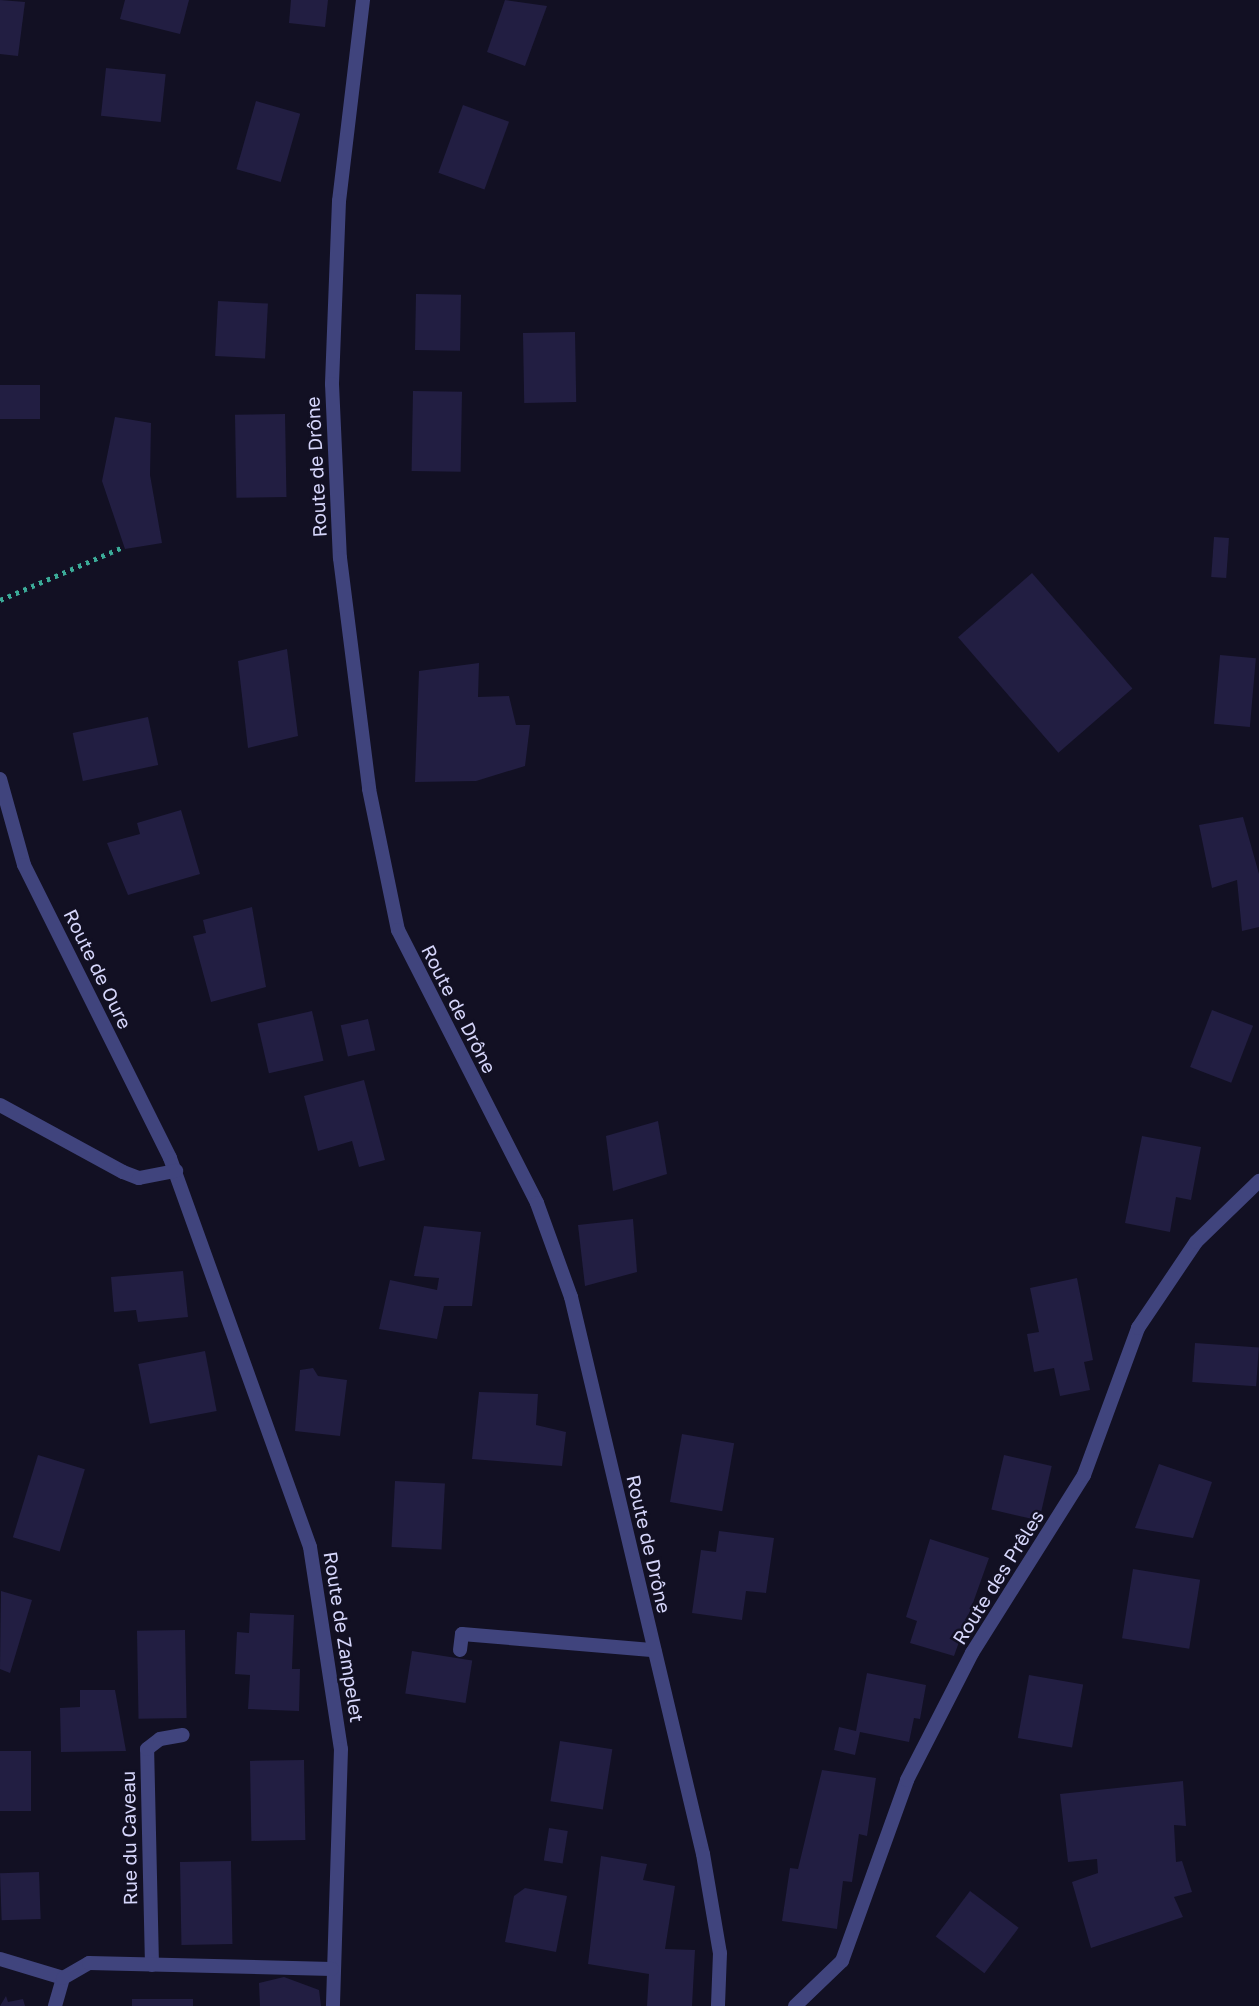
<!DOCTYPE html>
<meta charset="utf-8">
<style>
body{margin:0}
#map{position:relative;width:1259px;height:2006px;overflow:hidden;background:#121023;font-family:"Golos Text",sans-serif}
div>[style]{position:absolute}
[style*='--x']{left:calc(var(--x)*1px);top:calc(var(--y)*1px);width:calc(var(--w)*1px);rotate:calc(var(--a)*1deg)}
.building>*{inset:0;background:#221e42;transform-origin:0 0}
.path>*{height:4.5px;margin-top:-2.25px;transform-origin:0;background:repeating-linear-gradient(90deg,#3bab98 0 3.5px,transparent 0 8.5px)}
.service>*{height:14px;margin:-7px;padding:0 7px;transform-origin:7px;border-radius:7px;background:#40447d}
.minor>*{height:14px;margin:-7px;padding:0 7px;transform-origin:7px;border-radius:7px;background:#40447d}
.tertiary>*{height:14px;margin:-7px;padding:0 7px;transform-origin:7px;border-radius:7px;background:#40447d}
span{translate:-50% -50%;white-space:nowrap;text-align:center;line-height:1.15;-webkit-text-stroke:5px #121023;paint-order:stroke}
.street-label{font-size:19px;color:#d6d6fb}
</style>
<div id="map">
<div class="building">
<div style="clip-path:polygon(0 0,25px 2px,18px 56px,0 54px)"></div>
<div style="clip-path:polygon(125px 0,189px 0,180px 34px,120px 19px)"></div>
<div style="clip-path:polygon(291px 0,328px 0,325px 27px,289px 23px)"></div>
<div style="clip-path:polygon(505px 0,547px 6px,525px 66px,487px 52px)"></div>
<div style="left:106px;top:68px;width:60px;height:48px;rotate:6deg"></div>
<div style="left:256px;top:101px;width:46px;height:71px;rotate:16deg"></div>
<div style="left:463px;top:105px;width:49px;height:72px;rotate:20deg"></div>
<div style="left:416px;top:294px;width:45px;height:56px;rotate:1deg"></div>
<div style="left:218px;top:301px;width:50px;height:55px;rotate:3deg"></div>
<div style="left:575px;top:332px;width:70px;height:52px;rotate:89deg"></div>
<div style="left:40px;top:385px;width:34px;height:40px;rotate:90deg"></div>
<div style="left:413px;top:391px;width:49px;height:80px;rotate:1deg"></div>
<div style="left:285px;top:414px;width:83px;height:50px;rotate:89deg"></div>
<div style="clip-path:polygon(115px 417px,151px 423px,150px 475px,162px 543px,125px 549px,102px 481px)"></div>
<div style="left:1214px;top:537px;width:15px;height:40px;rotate:4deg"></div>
<div style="left:1032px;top:573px;width:153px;height:98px;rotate:49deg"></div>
<div style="clip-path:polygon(287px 649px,298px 736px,248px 748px,238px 661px)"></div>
<div style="left:1220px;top:655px;width:36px;height:69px;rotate:5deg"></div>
<div style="clip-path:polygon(479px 663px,478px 697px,509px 696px,516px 725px,530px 725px,525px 766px,476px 781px,415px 782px,419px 671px)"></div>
<div style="left:148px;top:717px;width:49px;height:77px;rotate:78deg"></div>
<div style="clip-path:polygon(181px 810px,200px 874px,128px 895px,107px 843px,140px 834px,137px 823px)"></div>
<div style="clip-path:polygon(1243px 817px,1259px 874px,1259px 927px,1242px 931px,1237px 880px,1212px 888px,1199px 825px)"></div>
<div style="clip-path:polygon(252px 907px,266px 987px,211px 1002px,193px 936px,206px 933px,203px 920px)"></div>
<div style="left:1212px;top:1010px;width:44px;height:61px;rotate:21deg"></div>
<div style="left:312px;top:1011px;width:51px;height:56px;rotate:77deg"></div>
<div style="left:368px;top:1019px;width:32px;height:28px;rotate:77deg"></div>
<div style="clip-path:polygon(364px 1080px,385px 1160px,359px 1167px,352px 1141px,318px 1151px,304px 1096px)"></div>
<div style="clip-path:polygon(658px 1121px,667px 1174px,613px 1191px,606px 1136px)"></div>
<div style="clip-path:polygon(1142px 1136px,1201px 1147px,1191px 1200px,1176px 1197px,1170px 1232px,1125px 1223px)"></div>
<div style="clip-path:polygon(633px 1219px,637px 1272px,585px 1286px,578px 1225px)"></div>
<div style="clip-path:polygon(424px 1226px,481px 1232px,472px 1306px,444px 1306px,437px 1339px,379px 1329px,390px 1280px,437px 1290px,439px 1278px,414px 1276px)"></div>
<div style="clip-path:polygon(183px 1271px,188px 1317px,138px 1322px,136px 1310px,114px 1312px,111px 1277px)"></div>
<div style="clip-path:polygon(1077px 1278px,1093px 1360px,1084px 1362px,1090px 1390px,1060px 1396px,1054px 1368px,1034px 1372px,1027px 1334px,1039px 1332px,1030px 1288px)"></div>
<div style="left:1195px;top:1343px;width:64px;height:39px;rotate:4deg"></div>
<div style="left:205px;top:1351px;width:61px;height:68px;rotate:79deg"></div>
<div style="clip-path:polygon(313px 1368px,318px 1376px,347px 1380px,340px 1436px,295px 1431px,300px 1370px)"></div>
<div style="clip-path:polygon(479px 1392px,538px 1394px,536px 1425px,566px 1432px,562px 1466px,472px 1459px)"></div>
<div style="left:682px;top:1434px;width:53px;height:69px;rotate:10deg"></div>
<div style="left:38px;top:1455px;width:49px;height:86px;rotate:17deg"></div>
<div style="left:1004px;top:1455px;width:49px;height:56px;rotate:13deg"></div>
<div style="clip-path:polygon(1159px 1464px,1212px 1482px,1193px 1538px,1135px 1528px)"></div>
<div style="left:395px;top:1481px;width:50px;height:66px;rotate:3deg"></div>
<div style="clip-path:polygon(719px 1531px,774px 1538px,766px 1593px,746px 1591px,742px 1620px,692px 1613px,701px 1550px,716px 1552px)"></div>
<div style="clip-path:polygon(930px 1539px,989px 1558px,954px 1656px,910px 1643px,917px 1621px,906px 1617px)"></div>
<div style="left:1133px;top:1569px;width:68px;height:70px;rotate:9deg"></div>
<div style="clip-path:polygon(1px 1591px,32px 1600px,10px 1673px,0 1669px)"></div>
<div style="clip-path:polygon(250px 1613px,294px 1615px,292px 1669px,300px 1669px,299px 1711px,248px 1709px,250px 1675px,235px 1674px,237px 1632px,249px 1633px)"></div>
<div style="left:185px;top:1630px;width:88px;height:48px;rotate:89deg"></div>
<div style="left:412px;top:1651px;width:61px;height:43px;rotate:9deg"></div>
<div style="clip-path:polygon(867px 1673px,926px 1685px,920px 1719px,914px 1718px,909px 1742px,860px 1732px,855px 1755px,834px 1750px,839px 1727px,856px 1731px)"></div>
<div style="left:1029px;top:1675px;width:55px;height:64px;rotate:10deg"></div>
<div style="clip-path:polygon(80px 1690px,115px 1690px,126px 1751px,61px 1752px,60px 1708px,80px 1707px)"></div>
<div style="left:560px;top:1741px;width:53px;height:61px;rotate:9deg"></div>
<div style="left:31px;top:1751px;width:60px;height:31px;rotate:90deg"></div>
<div style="left:304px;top:1760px;width:80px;height:54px;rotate:89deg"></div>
<div style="clip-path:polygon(822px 1770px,876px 1778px,867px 1836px,859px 1834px,852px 1882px,843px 1881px,837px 1929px,782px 1921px,790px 1868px,798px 1869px)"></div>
<div style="clip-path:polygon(1183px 1781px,1186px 1826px,1174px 1825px,1176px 1862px,1182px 1861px,1192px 1892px,1174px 1897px,1183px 1917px,1091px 1948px,1072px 1882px,1098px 1873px,1097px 1859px,1068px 1862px,1060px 1794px)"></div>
<div style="left:549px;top:1828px;width:19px;height:33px;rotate:9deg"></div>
<div style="clip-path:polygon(601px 1856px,647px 1864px,643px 1880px,675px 1886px,665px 1949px,695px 1950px,692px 2006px,647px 2006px,649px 1974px,588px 1964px)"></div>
<div style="left:231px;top:1861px;width:83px;height:51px;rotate:89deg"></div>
<div style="left:39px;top:1872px;width:47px;height:39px;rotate:88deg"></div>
<div style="clip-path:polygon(525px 1888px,567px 1896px,556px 1952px,505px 1942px,514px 1896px)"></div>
<div style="left:970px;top:1891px;width:61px;height:57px;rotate:37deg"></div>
<div style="clip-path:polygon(284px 1977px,319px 1990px,321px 2006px,260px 2006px,259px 1983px)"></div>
<div style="clip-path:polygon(6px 1996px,8px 2002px,23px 1999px,25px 2006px,0 2006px)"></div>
<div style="left:132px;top:1999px;width:61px;height:7px"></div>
</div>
<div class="path">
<div style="--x:0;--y:600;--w:132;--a:-23.3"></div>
</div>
<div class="service">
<div style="--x:460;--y:1650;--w:16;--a:-83"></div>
<div style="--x:462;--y:1634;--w:193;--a:4.8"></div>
</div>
<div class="minor">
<div style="--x:0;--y:779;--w:89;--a:74.4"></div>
<div style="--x:24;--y:865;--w:327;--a:63.5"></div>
<div style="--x:170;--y:1158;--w:413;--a:70.2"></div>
<div style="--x:310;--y:1547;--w:204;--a:81.3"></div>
<div style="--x:341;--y:1749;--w:257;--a:91.8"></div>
<div style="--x:0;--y:1105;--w:140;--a:28.6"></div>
<div style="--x:123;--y:1172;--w:17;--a:21"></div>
<div style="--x:139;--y:1178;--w:38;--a:-11"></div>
<div style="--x:0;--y:1959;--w:66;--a:16.8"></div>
<div style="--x:152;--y:1965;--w:216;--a:-91.3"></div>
<div style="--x:147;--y:1749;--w:16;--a:-38"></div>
<div style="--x:160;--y:1739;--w:23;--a:-10"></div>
<div style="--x:55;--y:2006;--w:29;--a:-74"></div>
<div style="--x:63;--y:1978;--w:30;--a:-30"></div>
<div style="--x:89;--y:1963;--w:243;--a:1.4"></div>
<div style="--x:795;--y:2006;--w:65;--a:-43.8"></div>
<div style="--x:842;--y:1961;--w:192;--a:-70.2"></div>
<div style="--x:907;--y:1780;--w:143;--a:-62.9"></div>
<div style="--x:972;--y:1653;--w:210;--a:-57.8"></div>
<div style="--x:1084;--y:1475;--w:157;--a:-69.8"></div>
<div style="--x:1138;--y:1328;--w:104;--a:-56"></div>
<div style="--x:1196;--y:1242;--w:88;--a:-44.1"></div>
</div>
<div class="tertiary">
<div style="--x:363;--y:0;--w:202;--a:96.8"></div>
<div style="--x:339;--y:201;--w:183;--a:92.2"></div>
<div style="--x:332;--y:384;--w:174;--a:87.4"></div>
<div style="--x:340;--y:558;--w:233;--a:82.8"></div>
<div style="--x:369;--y:789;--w:144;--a:78.4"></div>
<div style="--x:398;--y:930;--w:306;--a:63"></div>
<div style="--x:537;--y:1203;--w:100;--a:70.1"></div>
<div style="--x:571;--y:1297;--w:572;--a:76.67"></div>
<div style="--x:703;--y:1854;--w:100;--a:80.3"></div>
<div style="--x:720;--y:1953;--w:53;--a:92.2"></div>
</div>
<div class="street-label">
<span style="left:316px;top:467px;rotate:-93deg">Route de Drône</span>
<span style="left:98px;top:969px;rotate:64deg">Route de Oure</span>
<span style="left:459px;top:1009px;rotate:63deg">Route de Drône</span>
<span style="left:649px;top:1544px;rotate:77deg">Route de Drône</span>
<span style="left:998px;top:1577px;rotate:-58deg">Route des Prêles</span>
<span style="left:344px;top:1637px;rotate:81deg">Route de Zampelet</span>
<span style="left:129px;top:1838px;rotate:-91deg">Rue du Caveau</span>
</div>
</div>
